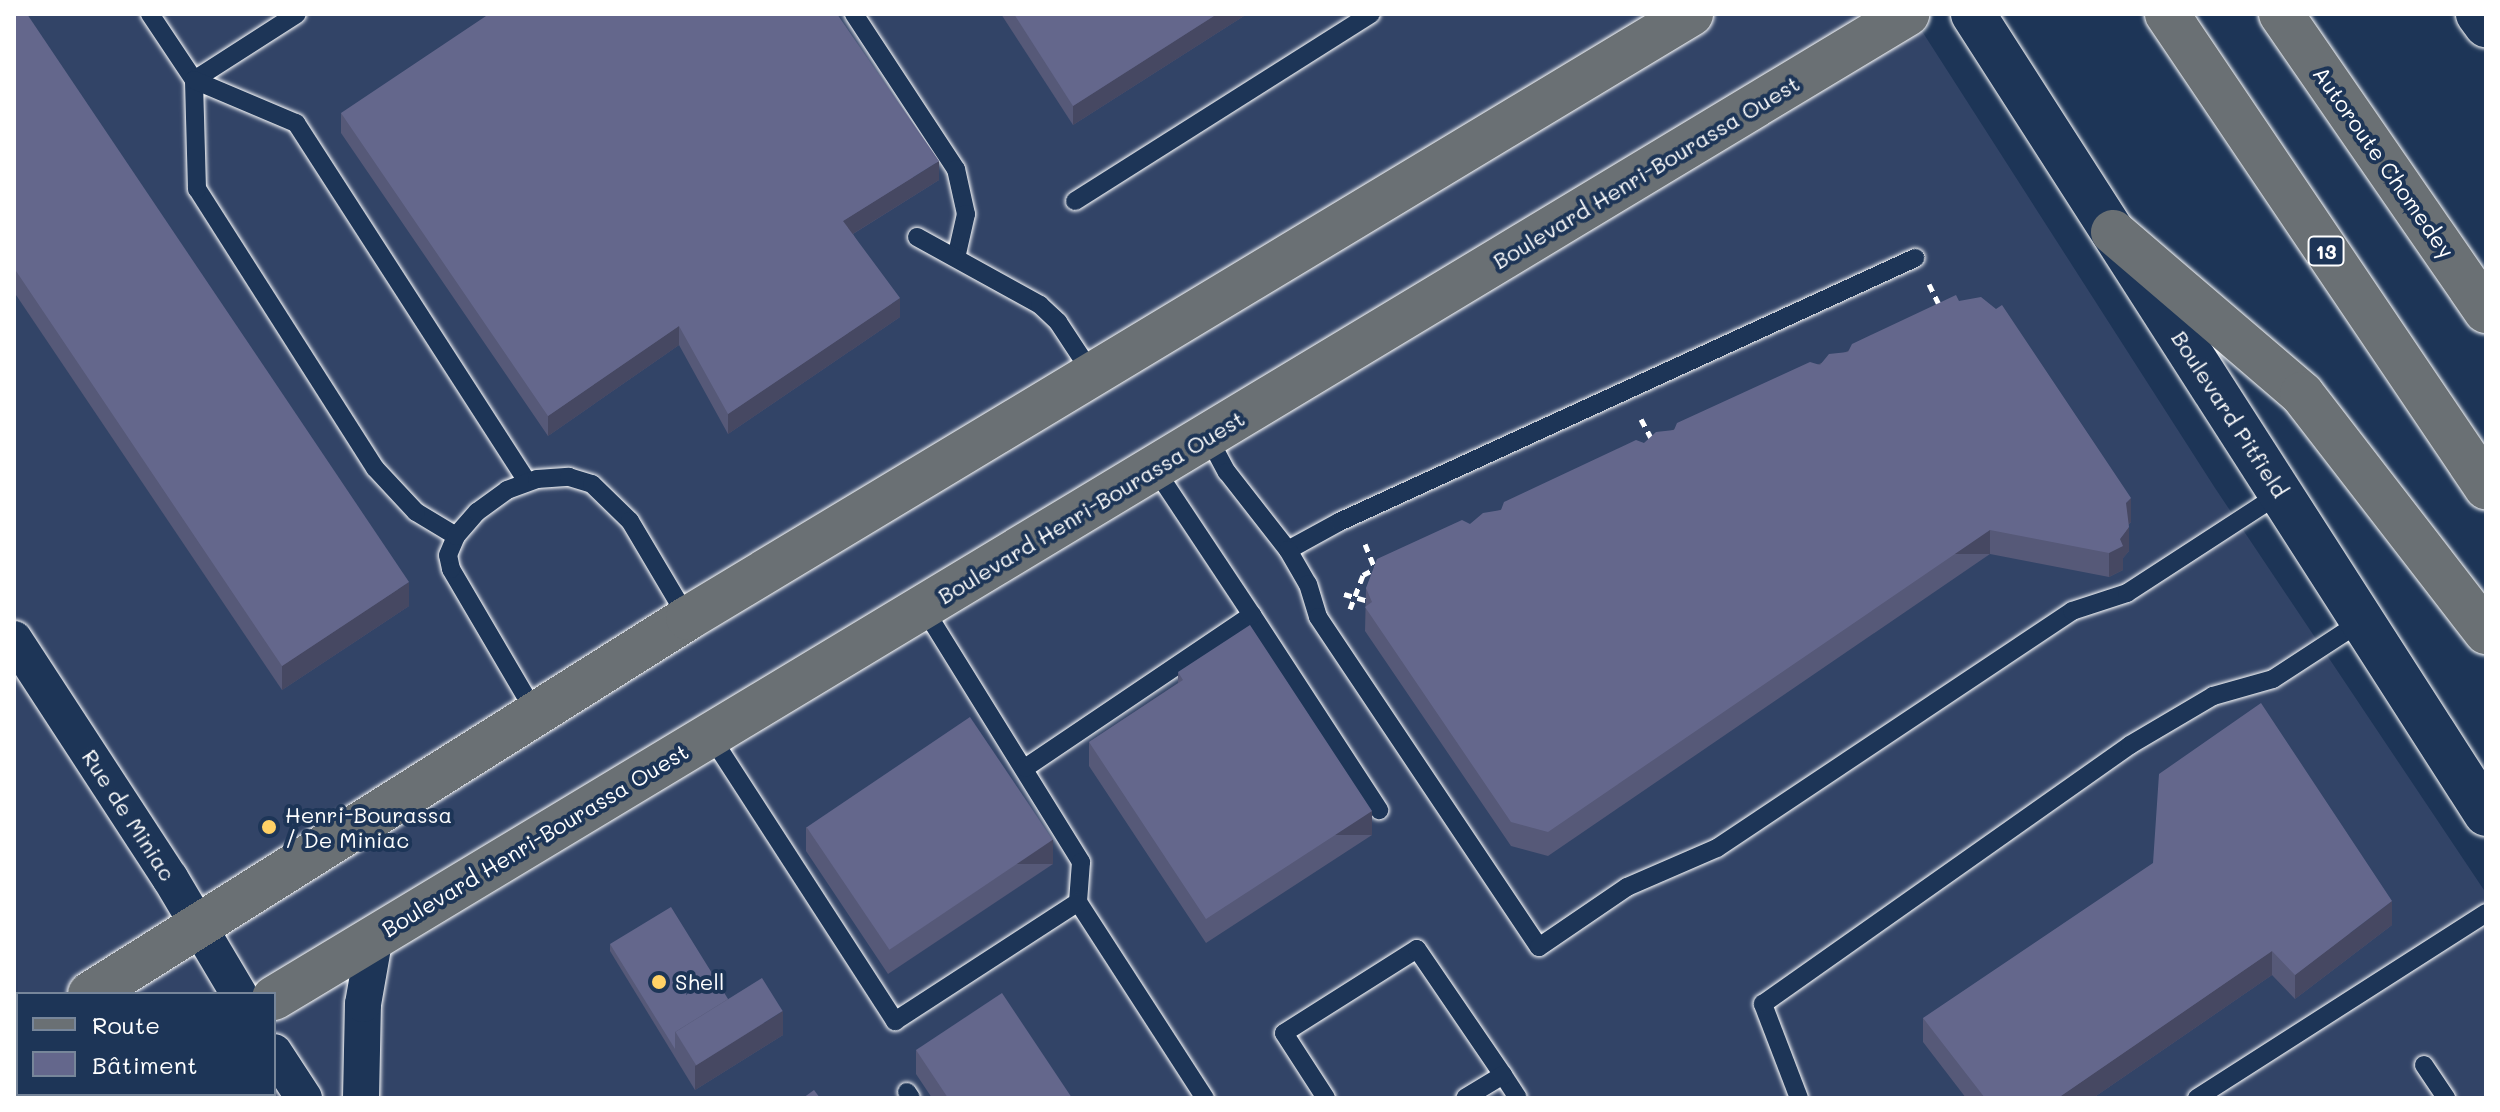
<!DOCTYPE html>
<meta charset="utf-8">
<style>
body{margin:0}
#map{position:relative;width:2500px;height:1112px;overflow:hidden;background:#1d3557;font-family:Mali,sans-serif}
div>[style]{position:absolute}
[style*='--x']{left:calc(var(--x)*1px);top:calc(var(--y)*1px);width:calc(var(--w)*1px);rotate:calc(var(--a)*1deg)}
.built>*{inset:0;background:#324467}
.path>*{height:5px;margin-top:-2.5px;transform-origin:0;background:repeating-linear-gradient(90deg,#fff 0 8px,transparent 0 14px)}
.roads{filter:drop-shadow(0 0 2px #fff) drop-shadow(0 0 2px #fff)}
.service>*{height:18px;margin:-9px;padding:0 9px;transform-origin:9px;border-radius:9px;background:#1d3557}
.minor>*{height:36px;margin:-18px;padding:0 18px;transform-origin:18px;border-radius:18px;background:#1d3557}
.secondary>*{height:44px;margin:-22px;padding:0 22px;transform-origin:22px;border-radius:22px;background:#1d3557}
.primary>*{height:44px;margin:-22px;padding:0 22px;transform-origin:22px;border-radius:22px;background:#6a7074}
.motorway>*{height:44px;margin:-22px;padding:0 22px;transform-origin:22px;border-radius:22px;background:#6a7074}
.wall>*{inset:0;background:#565978}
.shaded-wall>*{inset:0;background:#464862;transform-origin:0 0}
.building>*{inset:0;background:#64678c;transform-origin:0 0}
.dots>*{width:22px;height:22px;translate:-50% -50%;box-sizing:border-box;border:4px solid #1d3557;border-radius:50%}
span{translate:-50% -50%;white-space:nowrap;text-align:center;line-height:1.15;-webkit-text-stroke:8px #1d3557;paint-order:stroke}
.shield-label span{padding:2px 6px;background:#1d3557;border:2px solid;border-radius:6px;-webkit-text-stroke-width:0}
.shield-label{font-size:20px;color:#fff;font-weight:700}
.street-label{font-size:22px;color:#fff}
.poi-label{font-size:22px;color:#fff}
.left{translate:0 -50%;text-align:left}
.frame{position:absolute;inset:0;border:16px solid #fff;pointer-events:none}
.legend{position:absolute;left:16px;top:992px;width:260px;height:104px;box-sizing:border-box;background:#1d3557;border:2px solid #77869a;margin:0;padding:10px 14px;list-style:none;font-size:24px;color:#fff}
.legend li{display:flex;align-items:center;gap:16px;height:40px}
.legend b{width:40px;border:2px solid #77869a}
</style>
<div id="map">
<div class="built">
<div style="clip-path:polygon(evenodd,14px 14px,1911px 14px,2215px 488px,2486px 893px,2486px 1098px,14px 1098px,14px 14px,18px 994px,274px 994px,274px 1094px,18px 1094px,18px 994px)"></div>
</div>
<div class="path">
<div style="--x:1929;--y:284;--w:25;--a:64"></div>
<div style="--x:1641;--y:419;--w:26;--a:62"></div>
<div style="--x:1365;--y:544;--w:27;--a:68"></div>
<div style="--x:1344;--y:594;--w:26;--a:16"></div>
<div style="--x:1350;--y:609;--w:36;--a:-69"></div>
<div style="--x:1363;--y:575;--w:17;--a:-28"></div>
</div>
<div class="roads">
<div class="service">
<div style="--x:150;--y:14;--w:79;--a:56.3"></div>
<div style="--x:194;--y:80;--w:122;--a:-32.7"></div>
<div style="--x:854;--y:14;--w:186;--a:56.7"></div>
<div style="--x:956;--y:169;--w:46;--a:77.5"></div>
<div style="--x:966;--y:214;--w:45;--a:102.8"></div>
<div style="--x:1075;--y:201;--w:350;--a:-32.3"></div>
<div style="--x:917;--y:237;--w:141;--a:28.9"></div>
<div style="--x:1040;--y:305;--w:25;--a:43"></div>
<div style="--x:1058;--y:322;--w:64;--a:56.6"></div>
<div style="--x:1208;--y:437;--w:40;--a:62"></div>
<div style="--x:1227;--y:472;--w:99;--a:52"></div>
<div style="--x:1288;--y:550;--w:58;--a:-28.8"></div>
<div style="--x:1339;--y:522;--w:634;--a:-24.62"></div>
<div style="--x:456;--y:536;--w:47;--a:-149"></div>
<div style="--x:416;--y:512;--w:60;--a:-133"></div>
<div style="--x:375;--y:468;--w:331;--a:-122.5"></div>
<div style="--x:197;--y:189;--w:109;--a:-91.6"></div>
<div style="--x:194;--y:80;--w:111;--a:22.9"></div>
<div style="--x:296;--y:123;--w:427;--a:57.2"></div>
<div style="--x:1288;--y:550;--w:39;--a:60"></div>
<div style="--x:1308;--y:584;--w:34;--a:73"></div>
<div style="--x:1318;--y:617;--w:397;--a:56.2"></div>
<div style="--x:1539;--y:947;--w:107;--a:-34.3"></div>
<div style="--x:1627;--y:887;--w:98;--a:-23.4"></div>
<div style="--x:1717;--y:848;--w:427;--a:-33.7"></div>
<div style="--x:2072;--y:611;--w:58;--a:-18.1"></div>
<div style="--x:2127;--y:593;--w:184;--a:-33"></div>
<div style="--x:923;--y:607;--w:300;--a:58.2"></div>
<div style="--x:1081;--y:862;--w:40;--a:94.3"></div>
<div style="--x:1078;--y:902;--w:234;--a:57.1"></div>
<div style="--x:1252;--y:615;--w:233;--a:56.9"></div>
<div style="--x:536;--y:714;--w:168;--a:-120.4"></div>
<div style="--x:451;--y:569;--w:14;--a:-102"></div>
<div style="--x:448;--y:555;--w:21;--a:-67"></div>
<div style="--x:456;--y:536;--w:32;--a:-49"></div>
<div style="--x:477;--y:512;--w:37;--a:-36"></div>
<div style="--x:507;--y:490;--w:32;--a:-20"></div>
<div style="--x:537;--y:479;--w:32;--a:-4"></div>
<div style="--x:569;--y:477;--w:24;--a:17"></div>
<div style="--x:592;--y:484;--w:53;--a:44.2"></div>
<div style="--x:630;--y:521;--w:112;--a:59.3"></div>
<div style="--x:710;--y:735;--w:341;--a:57.1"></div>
<div style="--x:895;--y:1021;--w:218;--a:-33"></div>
<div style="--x:1025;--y:768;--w:274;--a:-34"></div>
<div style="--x:1252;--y:615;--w:175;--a:-123.6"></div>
<div style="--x:2424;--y:1065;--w:40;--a:56"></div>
<div style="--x:1503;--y:1075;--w:27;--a:57"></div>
<div style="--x:907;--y:1092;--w:7;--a:56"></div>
<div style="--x:1326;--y:1098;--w:77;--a:-122.9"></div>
<div style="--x:1284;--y:1033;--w:157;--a:-32.3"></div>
<div style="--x:1417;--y:949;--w:153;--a:55.7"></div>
<div style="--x:1503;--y:1075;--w:44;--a:148.8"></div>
<div style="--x:1799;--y:1098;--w:101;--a:-111"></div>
<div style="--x:1763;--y:1004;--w:449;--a:-35.2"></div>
<div style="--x:2130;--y:745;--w:96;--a:-30.6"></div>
<div style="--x:2213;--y:696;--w:62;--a:-15.8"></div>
<div style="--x:2273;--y:679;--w:106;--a:-33.1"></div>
<div style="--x:2197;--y:1098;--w:343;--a:-32.6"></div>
</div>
<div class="minor">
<div style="--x:14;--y:639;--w:285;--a:56.9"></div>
<div style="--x:170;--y:878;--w:135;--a:59.3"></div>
<div style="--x:274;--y:1052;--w:55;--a:56.9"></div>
<div style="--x:361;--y:1098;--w:94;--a:-88.8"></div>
<div style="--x:363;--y:1004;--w:69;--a:-80"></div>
</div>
<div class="secondary">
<div style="--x:1973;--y:14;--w:950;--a:57.33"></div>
<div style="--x:2478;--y:14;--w:14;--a:54"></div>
</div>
<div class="primary">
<div style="--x:90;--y:994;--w:706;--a:-32.16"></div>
<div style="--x:688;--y:618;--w:1171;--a:-31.06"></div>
<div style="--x:274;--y:998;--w:1907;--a:-31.07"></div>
<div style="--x:14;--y:1044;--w:5;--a:-37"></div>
<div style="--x:116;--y:1098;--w:7;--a:-34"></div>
</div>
<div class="motorway">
<div style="--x:2167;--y:14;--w:571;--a:56"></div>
<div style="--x:2281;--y:14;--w:361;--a:55.4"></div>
<div style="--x:2113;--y:232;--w:249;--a:40.6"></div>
<div style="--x:2302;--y:394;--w:301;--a:52.3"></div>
</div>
</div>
<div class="wall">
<div style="clip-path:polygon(14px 14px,409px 606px,282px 690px,14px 292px)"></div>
<div style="clip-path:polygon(1001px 14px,1247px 14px,1073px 125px)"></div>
<div style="clip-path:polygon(341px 113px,939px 180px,853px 234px,900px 317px,728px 434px,679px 345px,548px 436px,341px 133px)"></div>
<div style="clip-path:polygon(1959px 301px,2131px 522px,2128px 525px,2129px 551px,2123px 558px,2123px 570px,2109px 577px,1990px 554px,1548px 856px,1511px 846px,1365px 631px,1366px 588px,1470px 524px,1644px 443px)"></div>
<div style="clip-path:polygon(1178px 672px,1372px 835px,1206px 943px,1089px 766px,1089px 742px,1178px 683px)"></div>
<div style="clip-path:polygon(806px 827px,1053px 864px,888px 974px,806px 851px)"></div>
<div style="clip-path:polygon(2392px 925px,2295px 999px,2272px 975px,2093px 1098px,1966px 1098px,1923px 1042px,1923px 1018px)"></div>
<div style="clip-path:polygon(610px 944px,728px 999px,783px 1035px,695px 1090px,610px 951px)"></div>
<div style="clip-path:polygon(916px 1050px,1072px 1098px,932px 1098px,916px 1074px)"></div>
</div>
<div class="shaded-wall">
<div style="clip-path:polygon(1217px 14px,1247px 14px,1073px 125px,1073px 106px)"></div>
<div style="clip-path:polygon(939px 161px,939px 180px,843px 240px,843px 221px)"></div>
<div style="clip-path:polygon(900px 298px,900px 317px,728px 434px,728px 414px)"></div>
<div style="clip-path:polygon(679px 326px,679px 345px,548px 436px,548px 416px)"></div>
<div style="clip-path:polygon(2131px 498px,2131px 522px,2126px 527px,2126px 503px)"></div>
<div style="clip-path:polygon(2129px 527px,2129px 551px,2123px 558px,2123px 570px,2109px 577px,2109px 553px)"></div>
<div style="left:1990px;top:530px;width:24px;height:535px;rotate:90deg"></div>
<div style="clip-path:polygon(409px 582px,409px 606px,282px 690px,282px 666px)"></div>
<div style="left:1372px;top:811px;width:24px;height:198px;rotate:90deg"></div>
<div style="left:1053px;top:840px;width:24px;height:198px;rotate:90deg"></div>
<div style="clip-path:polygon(2392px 901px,2392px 925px,2295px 999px,2295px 975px)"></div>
<div style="clip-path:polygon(2272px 951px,2272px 975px,2093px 1098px,2058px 1098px)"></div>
<div style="clip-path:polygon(783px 1011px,783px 1035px,695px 1090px,695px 1066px)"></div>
</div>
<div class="building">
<div style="clip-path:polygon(14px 14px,27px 14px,409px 582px,282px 666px,14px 268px)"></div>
<div style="clip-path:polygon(489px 14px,837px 14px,939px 161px,843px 221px,900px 298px,728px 414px,679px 326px,548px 416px,341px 113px)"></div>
<div style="clip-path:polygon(1014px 14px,1217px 14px,1073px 106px)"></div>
<div style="clip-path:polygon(1956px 295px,1959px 301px,1981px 297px,1996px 309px,2002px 305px,2131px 498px,2126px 503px,2129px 527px,2120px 539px,2123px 546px,2109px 553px,1990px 530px,1548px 832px,1511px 822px,1365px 607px,1372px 602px,1366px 588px,1377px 559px,1462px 520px,1470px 524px,1483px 513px,1501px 510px,1504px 502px,1636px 440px,1644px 443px,1656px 432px,1674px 430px,1677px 423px,1810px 362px,1820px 365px,1829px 354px,1848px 352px,1852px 344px)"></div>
<div style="clip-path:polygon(1250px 625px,1372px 811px,1206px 919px,1089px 742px,1183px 680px,1178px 672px)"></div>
<div style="clip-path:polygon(2261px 703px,2392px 901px,2295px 975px,2272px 951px,2058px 1098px,1985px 1098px,1923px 1018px,2153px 863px,2159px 774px)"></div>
<div style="left:970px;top:717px;width:148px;height:197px;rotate:56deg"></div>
<div style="clip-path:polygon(671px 907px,728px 999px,675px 1032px,675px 1049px,610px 944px)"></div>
<div style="left:762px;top:978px;width:39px;height:102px;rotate:58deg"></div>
<div style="clip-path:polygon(1002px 993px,1072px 1098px,948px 1098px,916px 1050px)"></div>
<div style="clip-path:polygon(814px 1090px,820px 1098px,803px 1098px)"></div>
</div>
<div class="dots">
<div style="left:269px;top:827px;background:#ffd166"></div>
<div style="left:659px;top:982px;background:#ffd166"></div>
</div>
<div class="shield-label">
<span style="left:2326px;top:251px">13</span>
</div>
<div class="street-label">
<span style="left:2384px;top:162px;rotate:55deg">Autoroute Chomedey</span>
<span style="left:1646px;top:172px;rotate:-31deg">Boulevard Henri-Bourassa Ouest</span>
<span style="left:2230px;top:414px;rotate:57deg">Boulevard Pitfield</span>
<span style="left:1091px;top:507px;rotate:-31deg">Boulevard Henri-Bourassa Ouest</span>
<span style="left:129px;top:815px;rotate:57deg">Rue de Miniac</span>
<span style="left:535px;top:840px;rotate:-31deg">Boulevard Henri-Bourassa Ouest</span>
</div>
<div class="poi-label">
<span class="left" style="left:285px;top:827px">Henri-Bourassa<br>/ De Miniac</span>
<span class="left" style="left:675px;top:982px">Shell</span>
</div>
<div class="frame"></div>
<ul class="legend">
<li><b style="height:10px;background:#6a7074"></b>Route</li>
<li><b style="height:22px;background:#64678c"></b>Bâtiment</li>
</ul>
</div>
